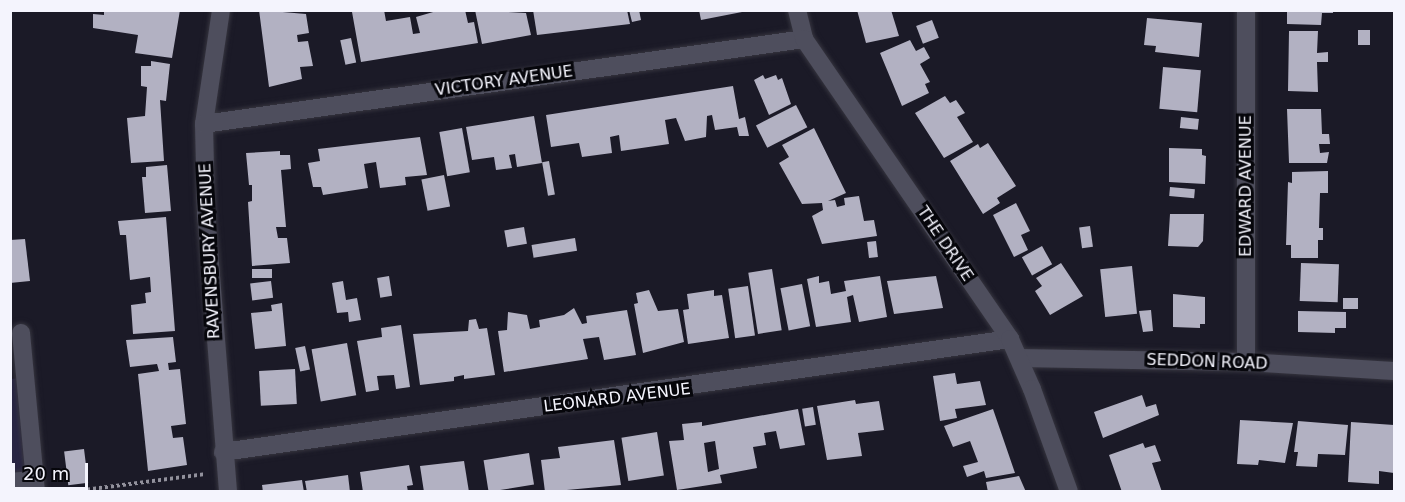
<!DOCTYPE html>
<style>
body{margin:0}
#map{position:relative;width:1405px;height:502px;overflow:hidden;background:#1b1a27;font-family:"DejaVu Sans",sans-serif}
div>[style]{position:absolute}
[style*='--x']{left:calc(var(--x)*1px);top:calc(var(--y)*1px);width:calc(var(--w)*1px);rotate:calc(var(--a)*1deg)}
.green>*{inset:0;background:#282543}
.building>*{inset:0;background:#b2b1c2;transform-origin:0 0}
.path>*{height:4px;margin-top:-2px;transform-origin:0;background:repeating-linear-gradient(90deg,#92919c 0 3px,transparent 0 6px)}
.roads{filter:drop-shadow(0 0 2px #36353f) drop-shadow(0 0 2px #36353f)}
.minor>*{height:18px;margin:-9px;padding:0 9px;transform-origin:9px;border-radius:9px;background:#4e4e5d}
.tertiary>*{height:18px;margin:-9px;padding:0 9px;transform-origin:9px;border-radius:9px;background:#4e4e5d}
span{translate:-50% -50%;white-space:nowrap;text-align:center;line-height:1.15;-webkit-text-stroke:6px #06060b;paint-order:stroke}
.street-label{font-size:16px;color:#f4f4fd}
.frame{position:absolute;inset:0;border:12px solid #f4f4fd;pointer-events:none}
.scale{position:absolute;left:12px;top:463px;width:76px;height:27px;box-sizing:border-box;border:3px solid #f4f4fd;border-top:0;padding-left:8px;font-size:18px;line-height:21px;white-space:nowrap;color:#f4f4fd;-webkit-text-stroke:4px #06060b;paint-order:stroke}
</style>
<div id="map">
<div class="green">
<div style="clip-path:polygon(20px 378px,29px 475px,11px 476px,11px 379px)"></div>
</div>
<div class="building">
<div style="clip-path:polygon(104px 10px,180px 10px,172px 58px,135px 53px,138px 35px,93px 28px,93px 14px,104px 15px)"></div>
<div style="clip-path:polygon(259px 10px,306px 14px,309px 33px,297px 35px,298px 42px,308px 41px,313px 66px,300px 67px,302px 79px,269px 87px)"></div>
<div style="clip-path:polygon(384px 10px,386px 21px,410px 17px,413px 34px,420px 33px,416px 17px,440px 10px,465px 10px,468px 23px,474px 22px,478px 43px,361px 62px,352px 12px)"></div>
<div style="clip-path:polygon(475px 10px,526px 13px,531px 35px,482px 44px)"></div>
<div style="clip-path:polygon(533px 10px,627px 10px,630px 24px,537px 35px)"></div>
<div style="clip-path:polygon(629px 10px,639px 10px,641px 20px,632px 22px)"></div>
<div style="clip-path:polygon(699px 10px,742px 10px,742px 12px,701px 20px)"></div>
<div style="clip-path:polygon(857px 10px,891px 10px,899px 36px,866px 43px)"></div>
<div style="clip-path:polygon(1287px 10px,1333px 10px,1333px 13px,1322px 13px,1321px 25px,1287px 24px)"></div>
<div style="clip-path:polygon(1147px 18px,1202px 23px,1199px 57px,1155px 52px,1156px 46px,1144px 45px)"></div>
<div style="left:932px;top:20px;width:19px;height:17px;rotate:69deg"></div>
<div style="left:1358px;top:30px;width:12px;height:15px"></div>
<div style="clip-path:polygon(1289px 31px,1318px 31px,1317px 53px,1328px 52px,1328px 62px,1317px 62px,1318px 92px,1288px 91px)"></div>
<div style="left:351px;top:38px;width:25px;height:11px;rotate:78deg"></div>
<div style="clip-path:polygon(910px 40px,916px 51px,924px 47px,930px 58px,920px 64px,930px 82px,925px 84px,929px 93px,902px 106px,880px 53px)"></div>
<div style="clip-path:polygon(151px 61px,170px 64px,166px 101px,160px 100px,164px 161px,131px 163px,127px 118px,145px 116px,147px 87px,141px 86px,141px 66px,151px 66px)"></div>
<div style="left:1163px;top:67px;width:38px;height:42px;rotate:5deg"></div>
<div style="clip-path:polygon(763px 75px,765px 79px,776px 75px,778px 80px,782px 78px,791px 104px,769px 115px,754px 80px)"></div>
<div style="clip-path:polygon(733px 86px,739px 119px,745px 117px,749px 136px,739px 136px,737px 127px,715px 130px,712px 115px,707px 116px,706px 137px,685px 141px,676px 118px,665px 120px,669px 144px,621px 151px,619px 135px,610px 137px,612px 153px,582px 157px,579px 143px,551px 147px,546px 115px)"></div>
<div style="clip-path:polygon(945px 96px,950px 103px,956px 100px,965px 113px,957px 117px,973px 142px,944px 158px,915px 113px)"></div>
<div style="left:796px;top:105px;width:25px;height:45px;rotate:63deg"></div>
<div style="clip-path:polygon(1287px 109px,1321px 109px,1322px 134px,1329px 134px,1330px 144px,1319px 144px,1320px 153px,1329px 152px,1327px 163px,1289px 163px)"></div>
<div style="clip-path:polygon(534px 116px,542px 163px,517px 167px,515px 154px,509px 155px,512px 168px,496px 170px,494px 157px,472px 160px,466px 127px)"></div>
<div style="left:1181px;top:117px;width:18px;height:11px;rotate:6deg"></div>
<div style="left:462px;top:128px;width:45px;height:23px;rotate:80deg"></div>
<div style="clip-path:polygon(814px 128px,846px 193px,828px 201px,835px 200px,837px 207px,845px 205px,844px 198px,859px 196px,864px 221px,874px 220px,877px 236px,822px 244px,812px 216px,823px 210px,822px 203px,802px 204px,779px 163px,789px 157px,782px 145px)"></div>
<div style="clip-path:polygon(420px 137px,427px 175px,405px 177px,406px 185px,380px 188px,376px 162px,364px 164px,368px 188px,323px 195px,321px 187px,313px 187px,308px 163px,320px 161px,318px 149px)"></div>
<div style="clip-path:polygon(988px 143px,1016px 186px,997px 198px,1000px 203px,983px 214px,950px 161px,978px 144px,980px 148px)"></div>
<div style="clip-path:polygon(1169px 148px,1202px 149px,1202px 155px,1206px 156px,1205px 184px,1169px 182px)"></div>
<div style="clip-path:polygon(280px 151px,280px 155px,290px 155px,291px 169px,281px 170px,286px 227px,276px 227px,278px 238px,287px 238px,290px 263px,252px 266px,248px 202px,252px 201px,252px 185px,249px 185px,246px 153px)"></div>
<div style="left:549px;top:161px;width:34px;height:7px;rotate:80deg"></div>
<div style="clip-path:polygon(167px 165px,171px 211px,145px 213px,142px 177px,146px 177px,146px 167px)"></div>
<div style="clip-path:polygon(1328px 171px,1328px 193px,1320px 193px,1319px 228px,1323px 228px,1323px 240px,1318px 240px,1318px 258px,1291px 258px,1291px 245px,1286px 245px,1288px 182px,1292px 183px,1292px 172px)"></div>
<div style="left:444px;top:175px;width:32px;height:23px;rotate:79deg"></div>
<div style="left:1170px;top:187px;width:25px;height:9px;rotate:5deg"></div>
<div style="clip-path:polygon(1016px 203px,1030px 231px,1021px 235px,1028px 250px,1014px 257px,993px 215px)"></div>
<div style="clip-path:polygon(1170px 214px,1204px 214px,1203px 241px,1198px 247px,1168px 246px)"></div>
<div style="clip-path:polygon(166px 217px,175px 331px,133px 334px,131px 305px,146px 303px,145px 293px,151px 292px,150px 277px,130px 280px,126px 235px,120px 235px,118px 221px)"></div>
<div style="left:1090px;top:226px;width:21px;height:11px;rotate:82deg"></div>
<div style="left:524px;top:227px;width:17px;height:20px;rotate:80deg"></div>
<div style="left:575px;top:238px;width:13px;height:44px;rotate:81deg"></div>
<div style="clip-path:polygon(25px 239px,30px 281px,10px 283px,10px 240px)"></div>
<div style="left:876px;top:241px;width:16px;height:9px;rotate:83deg"></div>
<div style="left:1042px;top:246px;width:21px;height:23px;rotate:61deg"></div>
<div style="clip-path:polygon(1061px 263px,1083px 296px,1050px 315px,1035px 291px,1042px 286px,1036px 278px)"></div>
<div style="left:1301px;top:263px;width:38px;height:38px;rotate:2deg"></div>
<div style="left:1132px;top:266px;width:48px;height:32px;rotate:84deg"></div>
<div style="left:272px;top:269px;width:9px;height:20px;rotate:90deg"></div>
<div style="left:772px;top:269px;width:62px;height:24px;rotate:81deg"></div>
<div style="left:389px;top:276px;width:20px;height:12px;rotate:81deg"></div>
<div style="clip-path:polygon(819px 276px,819px 283px,829px 281px,831px 294px,846px 291px,844px 281px,880px 276px,887px 317px,859px 322px,853px 295px,847px 297px,851px 322px,816px 327px,807px 279px)"></div>
<div style="clip-path:polygon(936px 276px,943px 308px,894px 314px,887px 281px)"></div>
<div style="left:271px;top:281px;width:17px;height:21px;rotate:83deg"></div>
<div style="clip-path:polygon(343px 281px,346px 300px,357px 298px,361px 320px,349px 322px,348px 312px,337px 313px,332px 283px)"></div>
<div style="left:802px;top:284px;width:43px;height:22px;rotate:79deg"></div>
<div style="left:748px;top:286px;width:50px;height:20px;rotate:82deg"></div>
<div style="clip-path:polygon(649px 290px,658px 311px,678px 309px,684px 342px,643px 353px,634px 304px,638px 303px,636px 293px)"></div>
<div style="clip-path:polygon(714px 290px,714px 296px,722px 295px,729px 338px,688px 344px,683px 310px,689px 309px,687px 294px)"></div>
<div style="clip-path:polygon(1173px 294px,1205px 297px,1205px 324px,1200px 324px,1200px 328px,1173px 327px)"></div>
<div style="left:1343px;top:298px;width:15px;height:11px"></div>
<div style="clip-path:polygon(282px 303px,286px 346px,255px 349px,251px 313px,272px 311px,271px 305px)"></div>
<div style="clip-path:polygon(574px 308px,582px 324px,587px 323px,586px 316px,627px 310px,636px 355px,604px 360px,599px 337px,583px 339px,588px 359px,504px 372px,498px 331px,507px 330px,508px 312px,527px 315px,530px 329px,540px 327px,539px 320px,564px 315px)"></div>
<div style="clip-path:polygon(1151px 310px,1153px 331px,1143px 332px,1139px 311px)"></div>
<div style="clip-path:polygon(1298px 311px,1346px 312px,1346px 328px,1335px 328px,1335px 333px,1298px 332px)"></div>
<div style="clip-path:polygon(476px 319px,479px 329px,487px 328px,495px 375px,464px 379px,464px 375px,454px 377px,454px 381px,420px 385px,413px 334px,468px 331px,469px 320px)"></div>
<div style="clip-path:polygon(401px 325px,410px 387px,396px 389px,394px 375px,377px 376px,379px 390px,366px 392px,357px 341px,382px 337px,381px 328px)"></div>
<div style="clip-path:polygon(173px 337px,176px 362px,168px 363px,169px 370px,180px 369px,186px 424px,171px 426px,173px 438px,183px 437px,187px 465px,148px 471px,138px 374px,159px 371px,157px 364px,130px 367px,126px 340px)"></div>
<div style="left:347px;top:343px;width:53px;height:36px;rotate:80deg"></div>
<div style="left:305px;top:346px;width:24px;height:10px;rotate:78deg"></div>
<div style="left:295px;top:369px;width:35px;height:36px;rotate:87deg"></div>
<div style="clip-path:polygon(955px 373px,957px 384px,980px 381px,986px 405px,955px 409px,957px 418px,940px 421px,933px 376px)"></div>
<div style="clip-path:polygon(1142px 395px,1146px 407px,1156px 404px,1159px 415px,1103px 438px,1094px 412px)"></div>
<div style="clip-path:polygon(855px 400px,856px 404px,879px 401px,884px 430px,858px 433px,862px 456px,827px 460px,817px 406px)"></div>
<div style="left:813px;top:407px;width:18px;height:11px;rotate:81deg"></div>
<div style="clip-path:polygon(evenodd,798px 409px,805px 445px,780px 449px,776px 431px,764px 433px,766px 445px,753px 447px,757px 468px,720px 475px,722px 483px,677px 490px,669px 441px,684px 440px,682px 424px,702px 422px,702px 426px,798px 409px,715px 441px,719px 469px,708px 472px,704px 443px,715px 441px)"></div>
<div style="clip-path:polygon(993px 409px,1015px 473px,986px 478px,984px 471px,967px 477px,963px 466px,978px 462px,970px 441px,953px 447px,944px 426px)"></div>
<div style="clip-path:polygon(1240px 420px,1293px 423px,1285px 463px,1259px 460px,1258px 465px,1237px 464px)"></div>
<div style="clip-path:polygon(1298px 421px,1348px 425px,1345px 455px,1318px 454px,1317px 467px,1296px 466px,1298px 452px,1294px 452px)"></div>
<div style="clip-path:polygon(1351px 422px,1394px 425px,1394px 473px,1379px 471px,1379px 484px,1348px 482px)"></div>
<div style="left:657px;top:432px;width:44px;height:36px;rotate:81deg"></div>
<div style="clip-path:polygon(614px 440px,621px 485px,545px 492px,541px 460px,560px 458px,558px 447px)"></div>
<div style="clip-path:polygon(1143px 443px,1145px 448px,1155px 445px,1161px 461px,1152px 463px,1162px 492px,1122px 492px,1109px 455px)"></div>
<div style="left:84px;top:449px;width:34px;height:20px;rotate:83deg"></div>
<div style="left:529px;top:453px;width:32px;height:46px;rotate:81deg"></div>
<div style="clip-path:polygon(464px 461px,469px 492px,424px 492px,420px 466px)"></div>
<div style="clip-path:polygon(409px 465px,413px 485px,407px 486px,408px 492px,363px 492px,360px 472px)"></div>
<div style="clip-path:polygon(348px 475px,350px 492px,307px 492px,305px 481px)"></div>
<div style="clip-path:polygon(1019px 476px,1026px 492px,988px 492px,986px 482px)"></div>
<div style="clip-path:polygon(302px 480px,304px 492px,263px 492px,262px 485px)"></div>
</div>
<div class="path">
<div style="--x:69;--y:492;--w:137;--a:-7.5"></div>
</div>
<div class="roads">
<div class="minor">
<div style="--x:221;--y:10;--w:115;--a:98.5"></div>
<div style="--x:204;--y:124;--w:88;--a:88.7"></div>
<div style="--x:206;--y:212;--w:281;--a:85.5"></div>
<div style="--x:1246;--y:10;--w:352;--a:90"></div>
<div style="--x:204;--y:124;--w:606;--a:-8.06"></div>
<div style="--x:21;--y:333;--w:160;--a:84.6"></div>
<div style="--x:1019;--y:358;--w:227;--a:1"></div>
<div style="--x:1246;--y:362;--w:148;--a:3.5"></div>
<div style="--x:223;--y:452;--w:795;--a:-8.17"></div>
<div style="--x:10;--y:482;--w:25;--a:-5"></div>
</div>
<div class="tertiary">
<div style="--x:797;--y:10;--w:30;--a:76"></div>
<div style="--x:804;--y:39;--w:364;--a:55.5"></div>
<div style="--x:1010;--y:339;--w:55;--a:66.3"></div>
<div style="--x:1032;--y:389;--w:109;--a:70.2"></div>
</div>
</div>
<div class="street-label">
<span style="left:504px;top:81px;rotate:-8deg">VICTORY AVENUE</span>
<span style="left:1246px;top:186px;rotate:-90deg">EDWARD AVENUE</span>
<span style="left:945px;top:244px;rotate:56deg">THE DRIVE</span>
<span style="left:210px;top:251px;rotate:-93deg">RAVENSBURY AVENUE</span>
<span style="left:1207px;top:362px;rotate:2deg">SEDDON ROAD</span>
<span style="left:617px;top:398px;rotate:-7deg">LEONARD AVENUE</span>
</div>
<div class="frame"></div>
<div class="scale">20 m</div>
</div>
